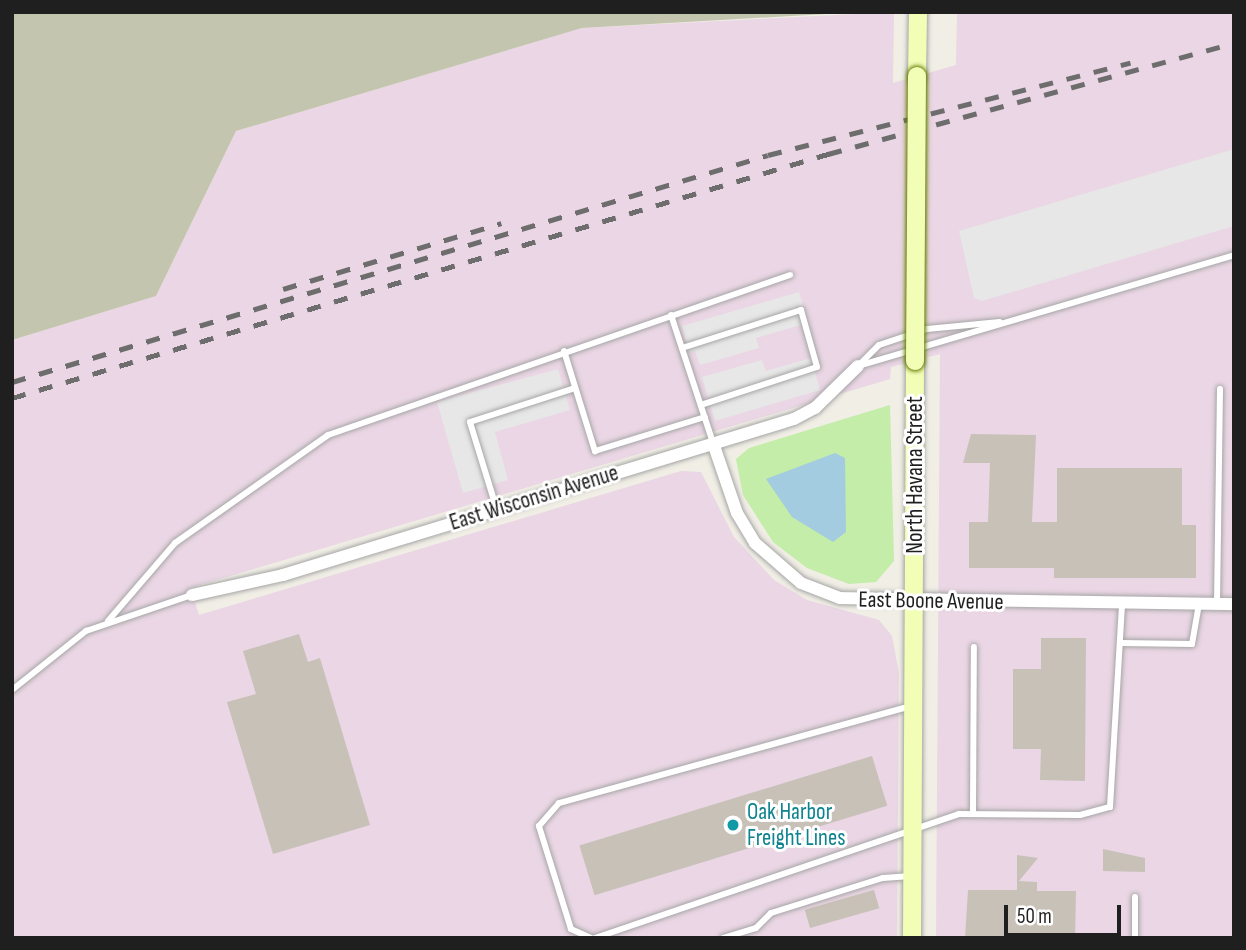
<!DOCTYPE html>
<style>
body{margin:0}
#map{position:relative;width:1246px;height:950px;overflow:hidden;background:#f0eee5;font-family:"Sofia Sans Condensed",sans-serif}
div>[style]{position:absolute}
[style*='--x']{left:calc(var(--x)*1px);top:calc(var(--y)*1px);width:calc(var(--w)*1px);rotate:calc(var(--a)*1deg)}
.industrial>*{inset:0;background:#ead6e4}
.construction>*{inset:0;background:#c3c5af}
.grass>*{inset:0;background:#c3eda8}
.parking>*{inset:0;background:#e7e7e7}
.water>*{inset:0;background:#a3cce0}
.building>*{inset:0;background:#c8c1b7;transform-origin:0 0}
.roads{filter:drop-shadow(0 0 2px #a6a6a6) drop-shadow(0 0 2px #a6a6a6)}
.lane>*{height:6px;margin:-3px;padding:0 3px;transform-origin:3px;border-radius:3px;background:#fff}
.street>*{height:12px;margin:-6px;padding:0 6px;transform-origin:6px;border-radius:6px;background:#fff}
.secondary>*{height:18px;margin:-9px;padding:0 9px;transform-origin:9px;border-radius:9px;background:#f2fdb6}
.rail>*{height:4.5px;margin-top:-2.25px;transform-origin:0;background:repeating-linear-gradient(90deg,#6d6d6d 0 14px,transparent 0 28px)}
.bridges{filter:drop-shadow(0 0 2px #627c00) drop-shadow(0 0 2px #627c00)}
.secondary-bridge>*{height:18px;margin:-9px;padding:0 9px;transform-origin:9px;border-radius:9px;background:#f2fdb6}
.dots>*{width:19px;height:19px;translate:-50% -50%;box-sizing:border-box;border:4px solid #fff;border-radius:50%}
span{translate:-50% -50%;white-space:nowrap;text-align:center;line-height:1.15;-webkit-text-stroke:6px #fff;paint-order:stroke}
.street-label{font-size:23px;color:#1f1f1f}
.culture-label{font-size:23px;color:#0d838f}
.left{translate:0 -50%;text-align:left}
.frame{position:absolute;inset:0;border:14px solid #1f1f1f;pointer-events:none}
.scale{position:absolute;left:1004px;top:905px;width:117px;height:32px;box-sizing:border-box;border:4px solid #1f1f1f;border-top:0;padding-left:9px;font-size:21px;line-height:24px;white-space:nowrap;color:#1f1f1f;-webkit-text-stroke:5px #fff;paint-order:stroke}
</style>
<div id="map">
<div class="industrial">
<div style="clip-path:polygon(894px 12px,893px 83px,956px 65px,957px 12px,1234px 12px,1234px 938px,936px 938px,940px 354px,891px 367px,890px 379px,190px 588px,199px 615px,681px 471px,701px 472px,734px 537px,774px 580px,807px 600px,879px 620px,892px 636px,899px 673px,897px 938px,12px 938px,12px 340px,156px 296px,236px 131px,582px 28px)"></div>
</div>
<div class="construction">
<div style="clip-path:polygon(12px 12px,861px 12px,582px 28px,236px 131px,156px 296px,12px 340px)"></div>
</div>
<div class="grass">
<div style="clip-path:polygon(890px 405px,894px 561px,876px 582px,849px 584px,807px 568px,773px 542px,743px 495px,736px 459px,749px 448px)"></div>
</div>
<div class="parking">
<div style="clip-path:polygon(1234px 149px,1234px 226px,982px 301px,974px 298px,959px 231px)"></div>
<div style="clip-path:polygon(799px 292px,808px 323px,756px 338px,759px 348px,700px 365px,695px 351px,689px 352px,682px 326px)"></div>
<div style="clip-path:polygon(811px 358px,820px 390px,715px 421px,702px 377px,762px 360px,766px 371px)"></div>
<div style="clip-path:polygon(558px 369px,570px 410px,495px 432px,508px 480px,463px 493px,437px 402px)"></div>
</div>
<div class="water">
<div style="clip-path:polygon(835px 453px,845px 458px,846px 532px,833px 542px,792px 517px,766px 479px)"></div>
</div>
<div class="building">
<div style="clip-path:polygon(971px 434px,1036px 435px,1032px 522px,1057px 522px,1057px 468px,1182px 468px,1182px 525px,1196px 525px,1196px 578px,1054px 578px,1054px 568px,969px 568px,969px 522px,988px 522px,990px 463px,963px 463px)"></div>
<div style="clip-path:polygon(299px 634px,308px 662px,320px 658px,370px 825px,273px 854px,227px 702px,256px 694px,243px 651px)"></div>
<div style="clip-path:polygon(1041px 638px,1086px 638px,1085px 781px,1040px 780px,1041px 749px,1013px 749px,1013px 669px,1041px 669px)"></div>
<div style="left:872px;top:756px;width:52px;height:306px;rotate:73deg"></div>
<div style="clip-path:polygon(1103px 849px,1145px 858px,1145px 872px,1103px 871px)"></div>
<div style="clip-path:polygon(1017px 855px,1038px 858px,1019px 881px,1037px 882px,1037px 891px,1076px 891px,1075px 938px,965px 938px,968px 890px,1017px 890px)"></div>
<div style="left:874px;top:890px;width:19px;height:72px;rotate:74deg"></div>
</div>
<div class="roads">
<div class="lane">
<div style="--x:671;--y:315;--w:135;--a:71.8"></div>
<div style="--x:682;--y:348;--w:125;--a:-17.7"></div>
<div style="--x:801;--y:310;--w:59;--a:74.3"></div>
<div style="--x:817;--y:367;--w:122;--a:161.9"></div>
<div style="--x:564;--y:351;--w:105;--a:72.8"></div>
<div style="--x:595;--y:451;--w:115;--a:-17.2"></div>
<div style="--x:859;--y:365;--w:28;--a:-45"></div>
<div style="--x:879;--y:345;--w:51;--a:-18.4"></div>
<div style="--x:927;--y:329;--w:73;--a:-5.5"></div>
<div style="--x:858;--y:366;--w:392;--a:-16.4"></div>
<div style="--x:497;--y:510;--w:92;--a:-107.1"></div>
<div style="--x:470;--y:422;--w:110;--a:-17.9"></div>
<div style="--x:1217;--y:604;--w:215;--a:-89.2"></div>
<div style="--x:108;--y:621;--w:103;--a:-49.3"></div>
<div style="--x:175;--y:543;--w:187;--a:-35.2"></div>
<div style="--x:328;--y:435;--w:489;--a:-19.1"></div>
<div style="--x:1121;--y:643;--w:71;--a:0.8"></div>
<div style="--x:1192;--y:644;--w:41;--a:-80.1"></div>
<div style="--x:12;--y:690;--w:95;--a:-38.6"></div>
<div style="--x:86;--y:631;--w:112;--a:-18.8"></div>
<div style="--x:973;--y:813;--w:166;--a:-89.7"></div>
<div style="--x:591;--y:938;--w:22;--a:-156"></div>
<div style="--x:571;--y:929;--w:108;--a:-107.3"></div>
<div style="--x:539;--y:826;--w:30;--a:-49"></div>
<div style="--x:559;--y:803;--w:366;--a:-15.4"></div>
<div style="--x:595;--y:938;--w:385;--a:-18.8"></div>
<div style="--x:959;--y:814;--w:121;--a:0.5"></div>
<div style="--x:1080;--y:815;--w:31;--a:-15"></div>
<div style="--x:1110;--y:807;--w:203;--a:-86.6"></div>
<div style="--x:723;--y:938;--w:34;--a:-17"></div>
<div style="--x:756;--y:928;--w:21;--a:-45"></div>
<div style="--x:771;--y:913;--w:117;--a:-17.4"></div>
<div style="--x:883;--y:878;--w:28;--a:-4"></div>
<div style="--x:1135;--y:938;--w:41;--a:-90"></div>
</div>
<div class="street">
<div style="--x:713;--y:443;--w:74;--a:71.1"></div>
<div style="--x:737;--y:513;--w:35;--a:59"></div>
<div style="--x:755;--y:543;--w:61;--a:41"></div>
<div style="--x:801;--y:583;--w:42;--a:21"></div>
<div style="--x:840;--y:598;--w:394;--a:0.9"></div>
<div style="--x:192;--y:595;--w:93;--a:-12.4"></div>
<div style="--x:283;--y:575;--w:534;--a:-16.98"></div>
<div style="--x:794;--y:419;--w:24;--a:-28"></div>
<div style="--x:815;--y:408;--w:60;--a:-44.3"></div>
</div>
<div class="secondary">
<div style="--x:917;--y:76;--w:64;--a:-89.1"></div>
<div style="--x:912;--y:938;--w:577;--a:-89.7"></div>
</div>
</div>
<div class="rail">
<div style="--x:283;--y:289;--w:228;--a:-16.8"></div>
<div style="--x:12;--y:382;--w:789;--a:-16.71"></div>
<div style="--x:768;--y:155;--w:374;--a:-14.3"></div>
<div style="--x:12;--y:398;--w:852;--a:-16.65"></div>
<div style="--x:828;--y:154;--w:421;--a:-15.3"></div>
</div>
<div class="bridges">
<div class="secondary-bridge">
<div style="--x:915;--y:361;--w:285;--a:-89.6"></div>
</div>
</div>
<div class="dots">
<div style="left:733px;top:825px;background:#0f9aa8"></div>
</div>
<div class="street-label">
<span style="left:915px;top:475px;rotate:-90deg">North Havana Street</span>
<span style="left:534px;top:498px;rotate:-17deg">East Wisconsin Avenue</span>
<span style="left:931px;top:601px;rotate:1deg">East Boone Avenue</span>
</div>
<div class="culture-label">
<span class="left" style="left:747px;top:825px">Oak Harbor<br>Freight Lines</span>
</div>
<div class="frame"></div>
<div class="scale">50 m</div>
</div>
